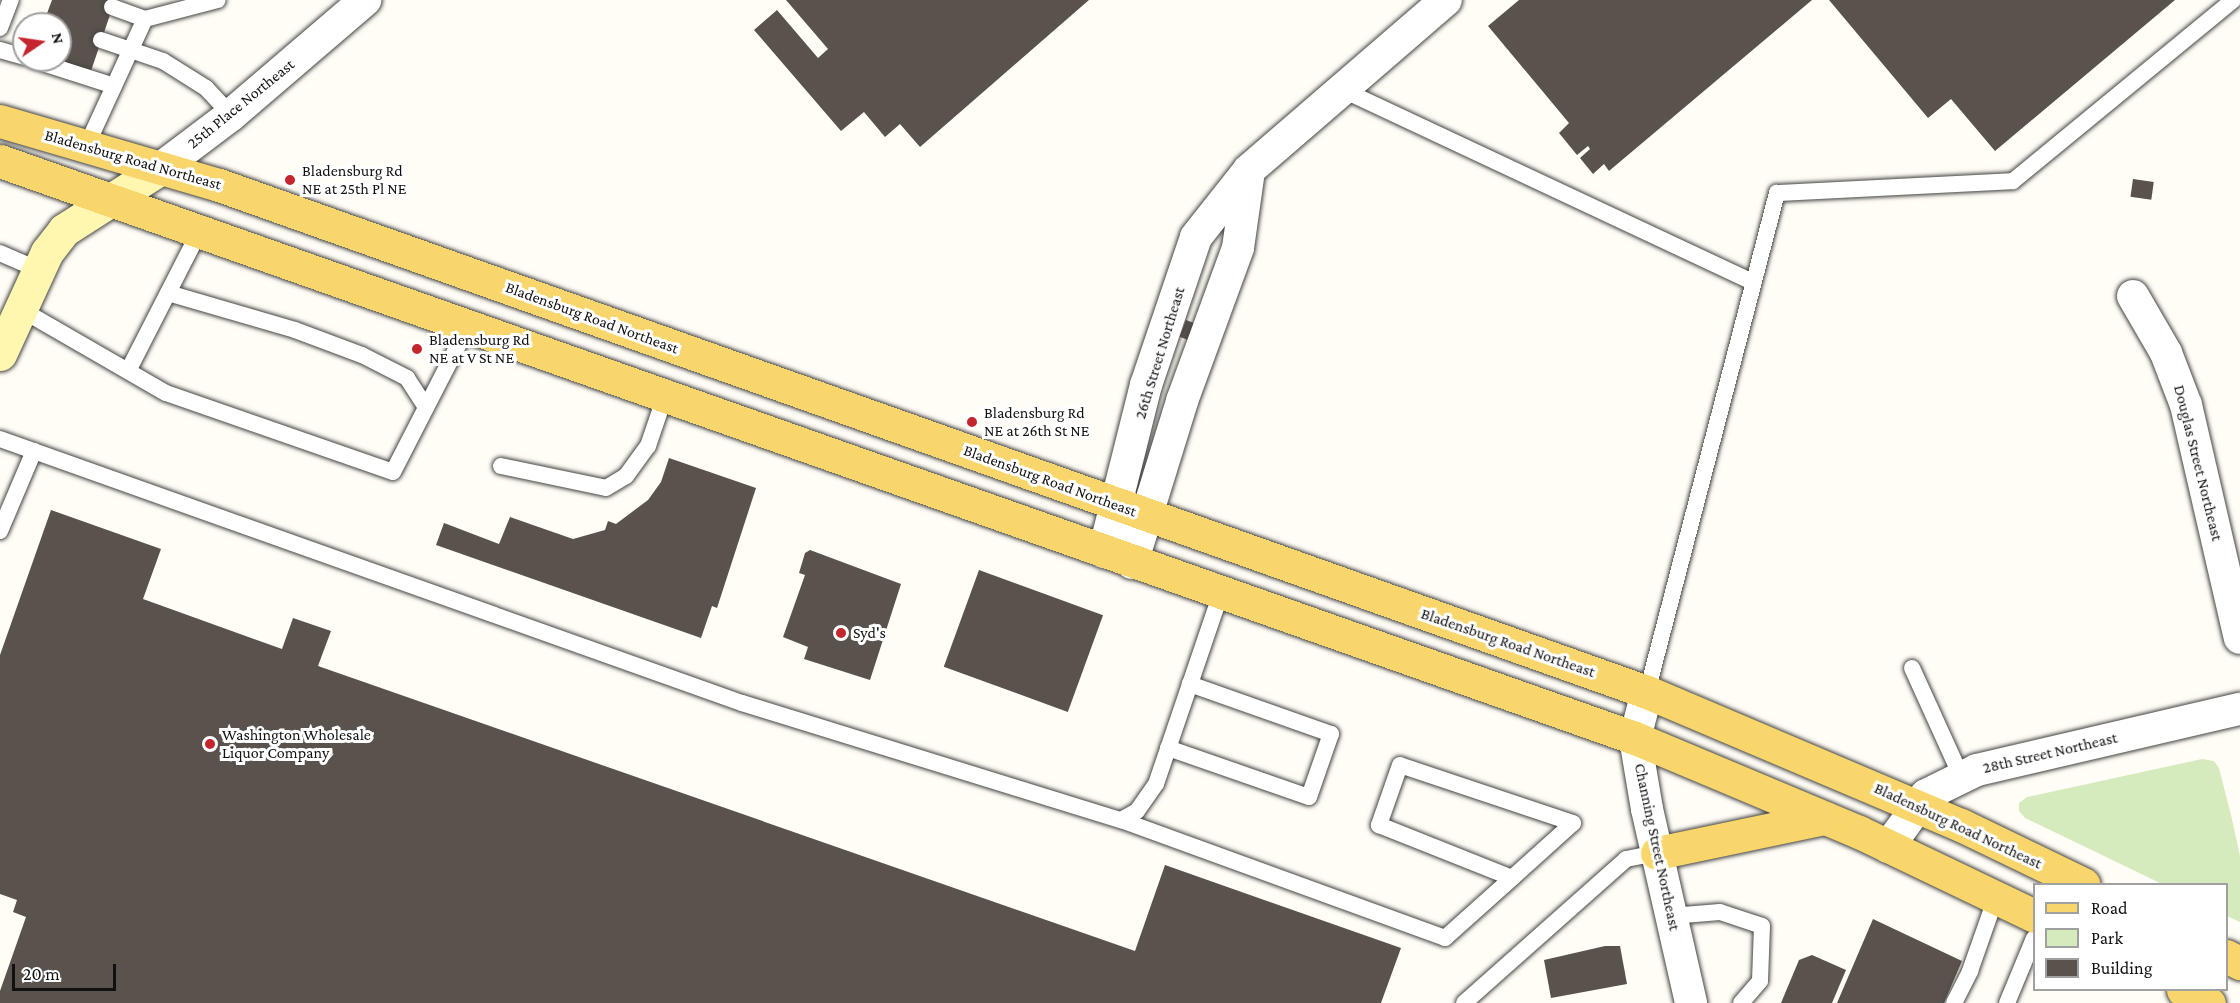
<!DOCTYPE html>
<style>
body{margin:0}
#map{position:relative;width:2240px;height:1003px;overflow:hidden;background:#fffdf5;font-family:"Crimson Pro",serif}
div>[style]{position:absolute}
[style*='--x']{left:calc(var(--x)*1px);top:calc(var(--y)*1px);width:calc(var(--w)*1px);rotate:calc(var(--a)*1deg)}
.green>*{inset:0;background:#d5ebbd}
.building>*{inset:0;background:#5a524d;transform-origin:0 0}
.roads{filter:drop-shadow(0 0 2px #444) drop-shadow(0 0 2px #444)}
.lane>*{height:16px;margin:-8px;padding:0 8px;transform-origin:8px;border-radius:8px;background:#fff}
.street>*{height:32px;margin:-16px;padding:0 16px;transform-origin:16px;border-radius:16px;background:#fff}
.secondary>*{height:33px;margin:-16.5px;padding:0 16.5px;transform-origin:16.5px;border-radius:16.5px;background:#fff6b0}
.primary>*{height:33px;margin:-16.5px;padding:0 16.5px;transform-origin:16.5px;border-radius:16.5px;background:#f9d66b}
.dots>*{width:16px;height:16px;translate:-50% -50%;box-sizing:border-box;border:3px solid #fff;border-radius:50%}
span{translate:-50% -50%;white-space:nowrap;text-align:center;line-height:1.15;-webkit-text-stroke:6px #fff;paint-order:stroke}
.street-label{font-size:16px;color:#111}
.poi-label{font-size:16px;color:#111}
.left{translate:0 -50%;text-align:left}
.legend{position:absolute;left:2033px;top:883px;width:195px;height:108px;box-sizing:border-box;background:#fff;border:2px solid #a0a0a0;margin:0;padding:8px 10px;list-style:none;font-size:18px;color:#111}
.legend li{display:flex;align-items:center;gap:12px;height:30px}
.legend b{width:30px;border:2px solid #a0a0a0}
.north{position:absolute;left:12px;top:12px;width:60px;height:60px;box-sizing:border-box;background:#fff;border:2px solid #a0a0a0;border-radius:50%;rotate:77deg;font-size:16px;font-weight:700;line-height:24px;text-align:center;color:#111}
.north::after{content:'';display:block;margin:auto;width:21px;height:27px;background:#c4262e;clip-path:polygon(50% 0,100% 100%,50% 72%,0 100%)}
.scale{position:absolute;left:12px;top:964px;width:104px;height:27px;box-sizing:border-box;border:3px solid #111;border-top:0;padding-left:8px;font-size:18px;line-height:21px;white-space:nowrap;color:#111;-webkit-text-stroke:4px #fff;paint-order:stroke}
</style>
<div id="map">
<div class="green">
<div style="clip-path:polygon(2202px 759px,2214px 761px,2219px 768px,2231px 815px,2240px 856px,2240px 922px,2227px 916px,2226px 884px,2162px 884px,2025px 818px,2019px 811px,2019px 803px,2027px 797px)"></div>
</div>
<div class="building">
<div style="clip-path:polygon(52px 0,115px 0,91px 71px,60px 60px,60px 24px,43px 24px)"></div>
<div style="clip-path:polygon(786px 0,1089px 0,920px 147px,900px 124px,885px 137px,864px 112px,841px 131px,754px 30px,777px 10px,818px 58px,828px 49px)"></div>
<div style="clip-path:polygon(1519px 0,1812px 0,1609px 171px,1604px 164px,1593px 174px,1580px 158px,1590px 149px,1588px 146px,1577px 155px,1559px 133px,1569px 123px,1488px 26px)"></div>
<div style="clip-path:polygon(1829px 0,2175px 0,1995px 151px,1951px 99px,1928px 118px)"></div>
<div style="left:2133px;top:179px;width:21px;height:18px;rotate:8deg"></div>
<div style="left:1186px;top:320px;width:14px;height:18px;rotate:21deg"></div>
<div style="clip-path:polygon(669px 458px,756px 488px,717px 608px,712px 606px,701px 638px,436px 545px,444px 523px,499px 544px,510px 517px,573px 539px,605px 530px,608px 521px,616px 524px,648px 500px,661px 482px)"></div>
<div style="clip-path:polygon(51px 510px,161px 549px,143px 599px,282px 649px,293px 618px,331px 631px,318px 666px,1135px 951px,1165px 865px,1401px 948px,1381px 1003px,0 1003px,0 991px,26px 917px,13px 912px,17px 900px,0 894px,0 655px)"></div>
<div style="clip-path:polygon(810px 550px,901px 584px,870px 680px,804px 659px,808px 647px,783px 637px,805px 575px,799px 573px,805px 553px)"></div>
<div style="left:979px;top:570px;width:132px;height:103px;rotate:20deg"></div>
<div style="clip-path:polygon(1873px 919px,1962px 961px,1944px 1003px,1837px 1003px)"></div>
<div style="clip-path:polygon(1605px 946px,1620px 946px,1627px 984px,1551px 998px,1544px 960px)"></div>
<div style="clip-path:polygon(1812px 955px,1846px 970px,1832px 1003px,1781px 1003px,1799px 960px)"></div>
</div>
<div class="roads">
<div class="lane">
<div style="--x:112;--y:7;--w:35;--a:20"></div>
<div style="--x:145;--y:19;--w:75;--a:-14.6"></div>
<div style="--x:0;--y:28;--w:30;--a:-69"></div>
<div style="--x:101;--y:40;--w:65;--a:18.7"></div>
<div style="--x:163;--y:61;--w:51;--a:32.1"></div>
<div style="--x:206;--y:88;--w:37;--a:47"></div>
<div style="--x:0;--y:50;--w:25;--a:16"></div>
<div style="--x:33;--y:60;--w:85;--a:17.8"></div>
<div style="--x:1343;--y:90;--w:452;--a:25.1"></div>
<div style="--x:86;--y:147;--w:141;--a:-65.3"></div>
<div style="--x:0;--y:253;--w:43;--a:23.6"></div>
<div style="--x:168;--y:293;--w:132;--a:16.2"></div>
<div style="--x:295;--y:330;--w:72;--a:20.5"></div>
<div style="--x:362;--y:355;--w:51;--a:27.1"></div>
<div style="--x:407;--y:378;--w:35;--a:57"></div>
<div style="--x:22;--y:310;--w:166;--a:30"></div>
<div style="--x:166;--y:393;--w:240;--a:19.2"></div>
<div style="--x:393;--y:472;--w:164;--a:-62.8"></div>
<div style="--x:128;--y:371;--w:158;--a:-62.9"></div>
<div style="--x:0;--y:439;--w:788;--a:19.59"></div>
<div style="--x:742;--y:703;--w:397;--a:17.2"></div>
<div style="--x:1121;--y:820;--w:18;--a:-29"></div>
<div style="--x:1137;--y:811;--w:33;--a:-55"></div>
<div style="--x:1156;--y:784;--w:202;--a:-71.2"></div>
<div style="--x:501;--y:466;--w:107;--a:11.8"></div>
<div style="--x:606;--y:488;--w:23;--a:-31"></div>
<div style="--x:626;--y:476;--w:37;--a:-54"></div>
<div style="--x:648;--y:446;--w:53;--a:-71.2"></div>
<div style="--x:0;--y:531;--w:87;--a:-67"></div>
<div style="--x:1912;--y:668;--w:119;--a:65.6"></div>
<div style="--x:1647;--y:692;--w:516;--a:-75.4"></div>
<div style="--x:1777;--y:193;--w:236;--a:-2.9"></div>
<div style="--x:2013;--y:181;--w:285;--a:-39.4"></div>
<div style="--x:1168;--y:748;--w:149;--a:19.2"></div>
<div style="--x:1309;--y:797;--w:67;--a:-70.8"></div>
<div style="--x:1331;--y:734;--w:150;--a:-160.5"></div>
<div style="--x:1121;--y:820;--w:345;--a:20"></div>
<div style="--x:1445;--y:938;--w:90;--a:-41.8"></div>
<div style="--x:1512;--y:878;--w:82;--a:-42"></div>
<div style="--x:1573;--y:823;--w:182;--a:-161.5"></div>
<div style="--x:1400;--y:765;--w:64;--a:109.3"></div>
<div style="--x:1379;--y:825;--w:143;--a:21.7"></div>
<div style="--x:1671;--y:916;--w:49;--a:-4.7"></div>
<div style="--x:1720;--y:912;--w:44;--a:18.4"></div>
<div style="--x:1762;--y:926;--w:55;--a:92.1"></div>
<div style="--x:1760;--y:981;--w:29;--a:131"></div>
<div style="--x:1464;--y:1003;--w:217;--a:-41.6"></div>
<div style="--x:1626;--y:859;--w:32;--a:-11"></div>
<div style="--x:1954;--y:1003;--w:36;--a:-63"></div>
<div style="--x:1970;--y:971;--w:78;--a:-70.6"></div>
<div style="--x:2007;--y:1003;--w:70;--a:-67.4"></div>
</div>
<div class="street">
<div style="--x:161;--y:168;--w:88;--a:-37.1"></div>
<div style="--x:231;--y:115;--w:177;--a:-40.6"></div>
<div style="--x:2133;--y:296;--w:66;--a:59.9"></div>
<div style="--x:2166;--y:353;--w:56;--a:69"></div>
<div style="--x:2186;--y:405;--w:239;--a:77"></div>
<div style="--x:1104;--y:552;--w:172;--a:-75.9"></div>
<div style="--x:1146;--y:385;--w:156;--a:-71.3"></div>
<div style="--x:1196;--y:237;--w:85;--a:-51.7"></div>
<div style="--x:1249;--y:170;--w:260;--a:-40.8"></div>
<div style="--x:1132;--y:563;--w:170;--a:-72.8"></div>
<div style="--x:1182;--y:401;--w:163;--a:-69.9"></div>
<div style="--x:1238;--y:248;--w:78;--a:-81.9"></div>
<div style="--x:1647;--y:692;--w:48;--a:104.6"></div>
<div style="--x:1635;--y:738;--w:72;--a:80.4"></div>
<div style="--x:1647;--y:809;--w:199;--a:77.2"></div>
<div style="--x:1888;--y:847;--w:64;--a:-53.8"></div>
<div style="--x:1926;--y:795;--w:57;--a:-26.1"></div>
<div style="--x:1977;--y:770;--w:270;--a:-13.1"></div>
</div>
<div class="secondary">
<div style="--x:0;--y:354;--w:112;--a:-65.3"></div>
<div style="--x:47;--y:252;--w:28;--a:-52"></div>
<div style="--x:64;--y:230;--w:115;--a:-32.6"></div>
</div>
<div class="primary">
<div style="--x:0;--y:121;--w:228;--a:16.3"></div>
<div style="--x:219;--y:185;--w:1515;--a:19.55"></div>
<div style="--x:1647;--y:692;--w:341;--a:23"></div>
<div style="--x:1961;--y:825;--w:136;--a:25.8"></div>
<div style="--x:0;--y:161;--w:1734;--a:19.44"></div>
<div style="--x:1635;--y:738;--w:243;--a:22.8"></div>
<div style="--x:1859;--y:832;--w:194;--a:25.6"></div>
<div style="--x:1657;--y:853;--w:171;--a:-11.8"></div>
<div style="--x:2226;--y:956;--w:16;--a:27"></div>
<div style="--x:2183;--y:990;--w:29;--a:27"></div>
</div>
</div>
<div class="dots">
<div style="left:290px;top:180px;background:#c4262e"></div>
<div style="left:417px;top:349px;background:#c4262e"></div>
<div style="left:972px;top:422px;background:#c4262e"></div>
<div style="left:841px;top:633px;background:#c4262e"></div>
<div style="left:210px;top:744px;background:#c4262e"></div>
</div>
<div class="street-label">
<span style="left:241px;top:104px;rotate:-39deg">25th Place Northeast</span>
<span style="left:133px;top:160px;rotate:16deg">Bladensburg Road Northeast</span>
<span style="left:592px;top:318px;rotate:20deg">Bladensburg Road Northeast</span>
<span style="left:1160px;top:353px;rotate:-73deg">26th Street Northeast</span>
<span style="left:2198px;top:463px;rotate:76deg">Douglas Street Northeast</span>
<span style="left:1050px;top:481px;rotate:20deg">Bladensburg Road Northeast</span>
<span style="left:1508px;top:643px;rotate:19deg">Bladensburg Road Northeast</span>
<span style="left:2050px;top:753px;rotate:-13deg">28th Street Northeast</span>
<span style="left:1958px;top:826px;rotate:25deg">Bladensburg Road Northeast</span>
<span style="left:1657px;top:847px;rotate:78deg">Channing Street Northeast</span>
</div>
<div class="poi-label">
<span class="left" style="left:302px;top:180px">Bladensburg Rd<br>NE at 25th Pl NE</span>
<span class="left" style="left:429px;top:349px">Bladensburg Rd<br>NE at V St NE</span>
<span class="left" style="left:984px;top:422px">Bladensburg Rd<br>NE at 26th St NE</span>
<span class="left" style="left:853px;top:633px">Syd's</span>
<span class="left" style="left:222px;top:744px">Washington Wholesale<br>Liquor Company</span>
</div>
<ul class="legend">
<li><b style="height:8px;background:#f9d66b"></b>Road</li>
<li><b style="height:16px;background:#d5ebbd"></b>Park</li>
<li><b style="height:16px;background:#5a524d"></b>Building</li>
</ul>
<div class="north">N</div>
<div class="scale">20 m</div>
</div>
